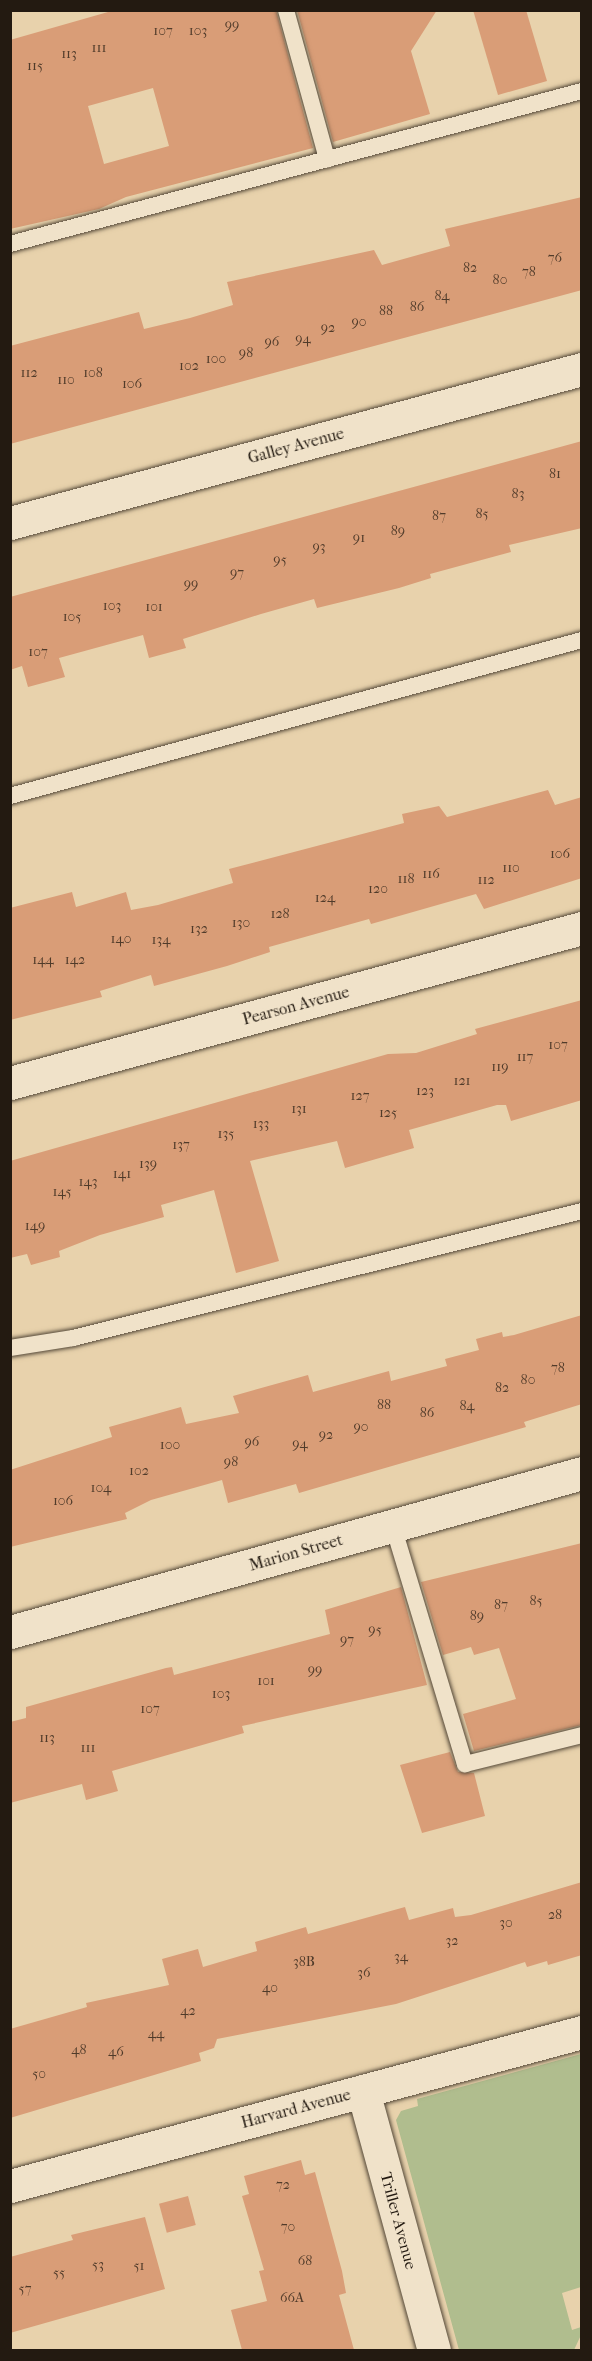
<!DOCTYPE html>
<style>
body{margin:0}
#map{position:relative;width:592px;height:2361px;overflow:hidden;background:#e8d2ac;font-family:"IM FELL French Canon",serif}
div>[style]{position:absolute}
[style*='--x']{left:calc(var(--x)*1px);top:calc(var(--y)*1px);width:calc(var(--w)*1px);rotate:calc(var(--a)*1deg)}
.green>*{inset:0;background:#b0bd8e}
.building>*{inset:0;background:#d99d77;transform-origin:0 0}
.roads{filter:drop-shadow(0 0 2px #544838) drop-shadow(0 0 2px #544838)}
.lane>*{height:16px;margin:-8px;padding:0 8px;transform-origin:8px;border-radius:8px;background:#f0e2c9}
.street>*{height:33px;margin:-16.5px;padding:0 16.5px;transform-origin:16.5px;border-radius:16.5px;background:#f0e2c9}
span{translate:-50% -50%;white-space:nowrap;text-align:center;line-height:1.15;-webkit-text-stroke:5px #f0e2c9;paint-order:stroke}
.number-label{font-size:14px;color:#503b2a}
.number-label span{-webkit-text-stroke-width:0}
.street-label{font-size:16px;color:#231a11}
.frame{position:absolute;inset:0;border:12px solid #231a11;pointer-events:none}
</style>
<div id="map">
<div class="green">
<div style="clip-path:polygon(581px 2054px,581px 2287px,562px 2293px,572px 2330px,581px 2327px,581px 2335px,574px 2350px,459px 2350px,396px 2120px,401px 2111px,418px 2106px,417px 2099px)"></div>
</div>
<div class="building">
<div style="clip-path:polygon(evenodd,115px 10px,276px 10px,313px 148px,126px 197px,99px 209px,10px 229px,10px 40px,115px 10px,153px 88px,169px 146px,104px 164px,88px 106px,153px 88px)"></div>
<div style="clip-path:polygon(297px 10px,437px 10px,411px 51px,430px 114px,333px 142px)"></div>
<div style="clip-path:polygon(473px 10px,526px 10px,547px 81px,498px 95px)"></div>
<div style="clip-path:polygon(582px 197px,582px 290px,10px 444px,10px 346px,139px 312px,144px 329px,190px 318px,233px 305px,227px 282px,374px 250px,382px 265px,450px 246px,445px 229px)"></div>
<div style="clip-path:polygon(582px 441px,582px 528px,509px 545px,511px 552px,430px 574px,431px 578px,399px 588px,317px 608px,314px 599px,261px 614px,183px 639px,186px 648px,149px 658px,143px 635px,59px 658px,65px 677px,28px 687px,22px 666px,10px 670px,10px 597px)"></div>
<div style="clip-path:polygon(548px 790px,555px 805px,582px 797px,582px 878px,484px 909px,476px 894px,371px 924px,369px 919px,269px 947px,270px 952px,227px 966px,154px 986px,151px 975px,100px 991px,102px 997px,10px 1020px,10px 908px,72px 892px,76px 907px,126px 892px,131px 910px,158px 905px,233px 883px,229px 869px,404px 823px,402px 814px,439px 806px,447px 817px)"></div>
<div style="clip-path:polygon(582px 1000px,582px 1100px,511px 1121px,506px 1105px,497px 1105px,409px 1130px,414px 1148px,345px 1168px,337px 1141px,250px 1161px,279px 1261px,236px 1273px,214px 1190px,161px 1205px,164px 1217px,100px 1235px,59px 1251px,60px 1257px,31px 1265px,27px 1254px,10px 1258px,10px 1161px,388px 1054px,416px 1053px,477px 1034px,475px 1029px)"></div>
<div style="clip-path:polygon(582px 1315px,582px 1404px,524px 1422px,526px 1427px,299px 1493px,296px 1484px,228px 1503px,222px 1480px,151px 1500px,125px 1513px,127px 1519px,10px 1547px,10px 1470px,112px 1437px,109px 1427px,181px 1407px,186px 1424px,239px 1413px,233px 1396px,308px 1375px,313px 1392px,389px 1371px,391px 1381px,447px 1366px,445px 1359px,479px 1350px,476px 1339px,502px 1332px,503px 1337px,514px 1335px)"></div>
<div style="clip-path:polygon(582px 1543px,582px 1725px,474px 1751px,463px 1714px,516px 1699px,499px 1648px,474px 1655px,471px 1647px,443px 1655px,421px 1582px)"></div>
<div style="clip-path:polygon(401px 1587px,427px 1685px,242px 1726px,244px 1733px,112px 1771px,118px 1791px,86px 1800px,82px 1784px,10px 1803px,10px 1722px,26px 1718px,26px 1707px,166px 1668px,172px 1667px,174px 1675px,330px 1634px,325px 1610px)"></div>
<div style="clip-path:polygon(450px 1752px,458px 1772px,474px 1773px,485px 1816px,422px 1833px,400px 1765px)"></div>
<div style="clip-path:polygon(582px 1882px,582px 1955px,548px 1965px,547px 1961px,527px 1967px,525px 1962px,396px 2004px,217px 2039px,214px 2048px,199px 2053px,201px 2061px,10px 2118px,10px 2029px,87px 2007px,86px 2003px,169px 1985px,162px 1959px,198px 1949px,203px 1967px,257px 1951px,255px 1942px,306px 1927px,308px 1934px,405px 1907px,409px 1920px,453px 1908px,455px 1917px,471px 1915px)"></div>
<div style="clip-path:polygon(301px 2160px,305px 2175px,315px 2172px,342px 2271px,346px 2293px,339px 2295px,354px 2350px,242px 2350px,231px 2310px,267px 2301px,259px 2271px,264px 2270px,242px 2196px,249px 2194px,244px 2176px)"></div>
<div style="left:188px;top:2196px;width:30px;height:30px;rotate:75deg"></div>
<div style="clip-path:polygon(145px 2217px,165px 2289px,10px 2333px,10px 2257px,73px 2240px,71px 2235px)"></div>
</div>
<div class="roads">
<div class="lane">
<div style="--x:286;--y:10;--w:155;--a:74.6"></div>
<div style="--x:10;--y:244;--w:592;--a:-14.98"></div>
<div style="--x:10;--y:796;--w:593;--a:-15.26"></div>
<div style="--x:10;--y:1348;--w:64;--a:-9"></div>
<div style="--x:73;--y:1338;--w:525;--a:-14.01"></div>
<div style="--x:393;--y:1526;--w:249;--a:73.2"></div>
<div style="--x:465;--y:1764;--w:121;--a:-13.9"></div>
</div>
<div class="street">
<div style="--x:10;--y:523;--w:592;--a:-15.07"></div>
<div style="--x:10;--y:1083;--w:593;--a:-15.16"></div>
<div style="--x:10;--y:1632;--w:594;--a:-15.53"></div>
<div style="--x:363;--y:2091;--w:269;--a:74.7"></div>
<div style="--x:10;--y:2186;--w:592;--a:-15.07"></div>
</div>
</div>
<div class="number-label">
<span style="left:232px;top:25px">99</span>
<span style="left:163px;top:31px">107</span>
<span style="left:198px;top:31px">103</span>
<span style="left:99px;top:48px">111</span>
<span style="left:69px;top:54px">113</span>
<span style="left:35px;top:66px">115</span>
<span style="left:555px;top:258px">76</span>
<span style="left:470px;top:268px">82</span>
<span style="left:529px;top:272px">78</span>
<span style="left:500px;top:280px">80</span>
<span style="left:442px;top:296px">84</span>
<span style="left:417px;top:307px">86</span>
<span style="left:386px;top:311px">88</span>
<span style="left:359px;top:322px">90</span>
<span style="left:328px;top:328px">92</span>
<span style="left:303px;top:339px">94</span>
<span style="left:272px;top:342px">96</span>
<span style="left:246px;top:353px">98</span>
<span style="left:216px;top:359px">100</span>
<span style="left:189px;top:366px">102</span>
<span style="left:29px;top:373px">112</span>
<span style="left:93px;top:373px">108</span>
<span style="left:66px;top:380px">110</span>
<span style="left:132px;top:384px">106</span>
<span style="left:555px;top:474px">81</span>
<span style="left:518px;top:494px">83</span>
<span style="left:482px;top:514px">85</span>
<span style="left:439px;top:516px">87</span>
<span style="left:398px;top:531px">89</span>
<span style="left:359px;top:538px">91</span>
<span style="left:319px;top:547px">93</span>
<span style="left:280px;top:560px">95</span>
<span style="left:237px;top:573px">97</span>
<span style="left:191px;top:584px">99</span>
<span style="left:112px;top:606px">103</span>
<span style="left:154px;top:607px">101</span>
<span style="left:72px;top:617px">105</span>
<span style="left:38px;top:652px">107</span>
<span style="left:560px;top:854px">106</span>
<span style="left:511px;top:868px">110</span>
<span style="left:431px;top:874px">116</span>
<span style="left:406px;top:879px">118</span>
<span style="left:486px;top:880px">112</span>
<span style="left:378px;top:889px">120</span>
<span style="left:325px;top:898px">124</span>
<span style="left:280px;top:914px">128</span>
<span style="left:241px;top:923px">130</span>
<span style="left:199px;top:929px">132</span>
<span style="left:121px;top:939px">140</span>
<span style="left:161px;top:940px">134</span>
<span style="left:43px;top:960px">144</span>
<span style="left:75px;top:960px">142</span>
<span style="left:558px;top:1045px">107</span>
<span style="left:525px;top:1057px">117</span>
<span style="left:500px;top:1067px">119</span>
<span style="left:462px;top:1081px">121</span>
<span style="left:425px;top:1091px">123</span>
<span style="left:360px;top:1096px">127</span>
<span style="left:299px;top:1109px">131</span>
<span style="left:388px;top:1113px">125</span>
<span style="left:261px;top:1124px">133</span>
<span style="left:226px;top:1134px">135</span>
<span style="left:181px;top:1145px">137</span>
<span style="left:148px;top:1164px">139</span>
<span style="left:122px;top:1174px">141</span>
<span style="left:88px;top:1182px">143</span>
<span style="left:62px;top:1192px">145</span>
<span style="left:35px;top:1226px">149</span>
<span style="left:558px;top:1368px">78</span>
<span style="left:528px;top:1380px">80</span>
<span style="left:502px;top:1388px">82</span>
<span style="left:384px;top:1405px">88</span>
<span style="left:467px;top:1406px">84</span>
<span style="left:427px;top:1413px">86</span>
<span style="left:361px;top:1427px">90</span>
<span style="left:326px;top:1435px">92</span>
<span style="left:252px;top:1442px">96</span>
<span style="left:300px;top:1444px">94</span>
<span style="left:170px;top:1445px">100</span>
<span style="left:231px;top:1462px">98</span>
<span style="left:139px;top:1471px">102</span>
<span style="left:101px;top:1488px">104</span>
<span style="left:63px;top:1501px">106</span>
<span style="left:536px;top:1601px">85</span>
<span style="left:501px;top:1605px">87</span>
<span style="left:477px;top:1616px">89</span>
<span style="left:375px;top:1630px">95</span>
<span style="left:347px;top:1640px">97</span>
<span style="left:315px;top:1670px">99</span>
<span style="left:266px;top:1681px">101</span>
<span style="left:221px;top:1694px">103</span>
<span style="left:150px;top:1709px">107</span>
<span style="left:47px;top:1738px">113</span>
<span style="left:88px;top:1748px">111</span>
<span style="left:555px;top:1915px">28</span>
<span style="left:506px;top:1923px">30</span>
<span style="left:452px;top:1941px">32</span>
<span style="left:401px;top:1957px">34</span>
<span style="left:304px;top:1962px">38B</span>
<span style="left:364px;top:1973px">36</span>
<span style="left:270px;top:1988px">40</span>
<span style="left:188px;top:2011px">42</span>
<span style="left:156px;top:2034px">44</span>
<span style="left:79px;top:2050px">48</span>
<span style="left:116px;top:2052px">46</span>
<span style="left:39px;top:2074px">50</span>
<span style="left:283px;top:2185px">72</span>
<span style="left:288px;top:2227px">70</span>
<span style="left:305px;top:2261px">68</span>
<span style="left:98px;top:2265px">53</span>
<span style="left:139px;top:2266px">51</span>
<span style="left:59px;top:2273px">55</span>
<span style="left:25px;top:2289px">57</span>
<span style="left:292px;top:2298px">66A</span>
</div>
<div class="street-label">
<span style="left:296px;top:446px;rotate:-15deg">Galley Avenue</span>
<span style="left:296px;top:1006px;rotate:-15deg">Pearson Avenue</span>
<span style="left:296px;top:1553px;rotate:-16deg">Marion Street</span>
<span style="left:296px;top:2109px;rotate:-15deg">Harvard Avenue</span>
<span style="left:398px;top:2221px;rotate:75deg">Triller Avenue</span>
</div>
<div class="frame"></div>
</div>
